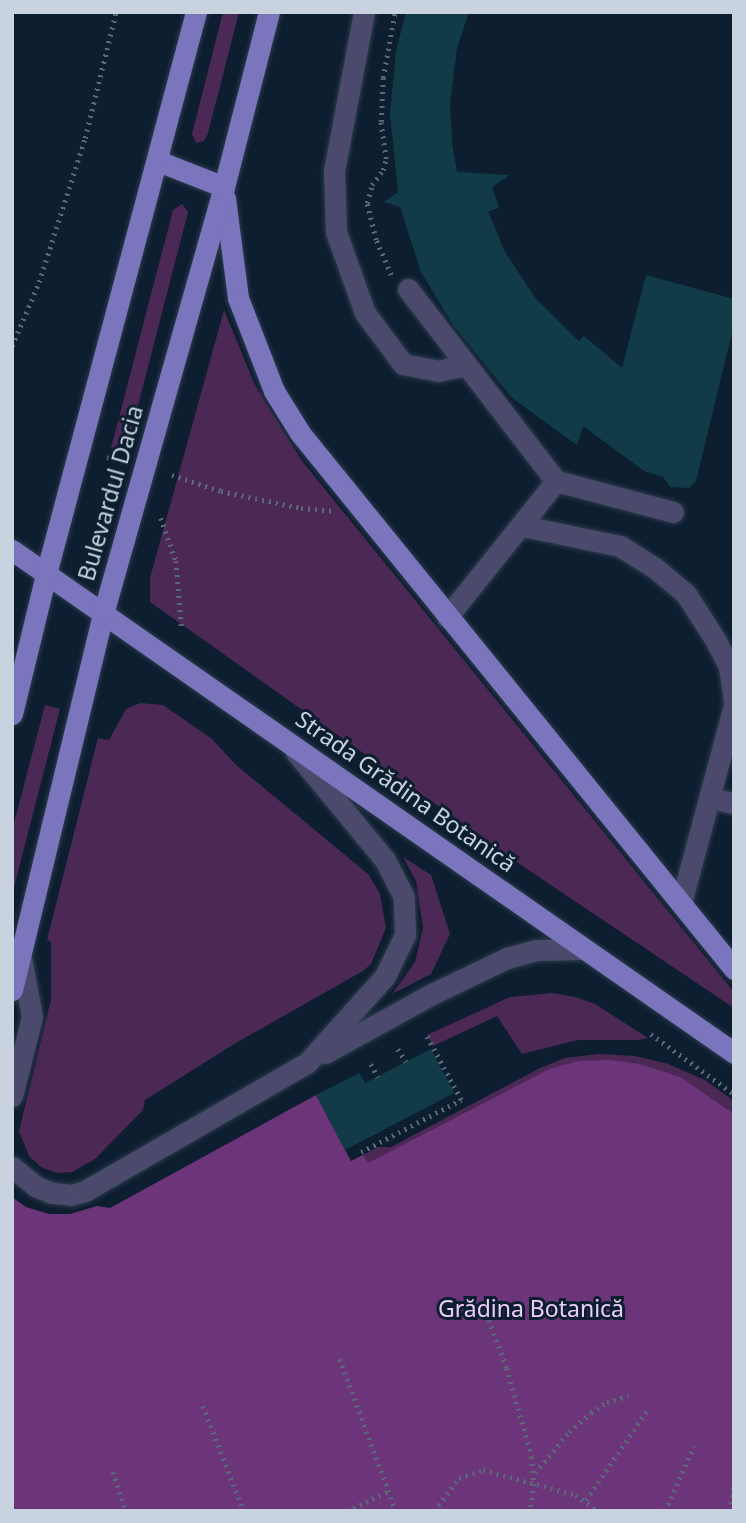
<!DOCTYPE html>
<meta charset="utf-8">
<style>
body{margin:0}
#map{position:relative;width:746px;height:1523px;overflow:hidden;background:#0d1e30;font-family:"Noto Sans",sans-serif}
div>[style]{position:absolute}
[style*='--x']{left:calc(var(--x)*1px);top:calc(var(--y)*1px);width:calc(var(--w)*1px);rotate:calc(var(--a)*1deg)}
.green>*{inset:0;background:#4c2855}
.forest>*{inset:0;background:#6c3479}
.building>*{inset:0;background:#113c47}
.path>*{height:4.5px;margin-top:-2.25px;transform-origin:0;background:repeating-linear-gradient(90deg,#5a6978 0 2px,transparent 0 7px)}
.roads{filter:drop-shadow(0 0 2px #2b3b4c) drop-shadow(0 0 2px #2b3b4c)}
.minor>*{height:21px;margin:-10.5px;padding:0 10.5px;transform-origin:10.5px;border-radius:10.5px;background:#4b4a6c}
.major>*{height:21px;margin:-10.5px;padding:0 10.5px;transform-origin:10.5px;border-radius:10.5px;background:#7a75bc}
span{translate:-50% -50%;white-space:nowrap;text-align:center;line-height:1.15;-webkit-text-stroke:6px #0d1e30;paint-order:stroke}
.street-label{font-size:23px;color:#c8d3df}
.park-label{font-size:23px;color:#eccdf3}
.frame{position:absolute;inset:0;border:14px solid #c8d3df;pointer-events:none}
</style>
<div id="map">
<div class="green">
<div style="clip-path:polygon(223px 12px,239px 12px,208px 133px,204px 141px,196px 143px,192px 134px)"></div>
<div style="clip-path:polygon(182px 204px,188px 212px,126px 452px,111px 448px,173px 210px)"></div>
<div style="clip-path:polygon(224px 310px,255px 385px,302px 461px,734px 992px,734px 1008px,524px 867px,150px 602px,150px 578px)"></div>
<div style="clip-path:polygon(140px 703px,163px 705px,212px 739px,236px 765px,368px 874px,380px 894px,386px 928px,371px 964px,363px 971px,234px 1044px,145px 1100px,143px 1110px,95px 1159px,72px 1172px,57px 1173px,41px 1167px,29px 1156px,19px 1131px,51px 999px,51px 942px,47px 940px,98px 738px,109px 740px,126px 709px)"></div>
<div style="clip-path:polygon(45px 705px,60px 709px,12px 895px,12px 831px)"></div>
<div style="clip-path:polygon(403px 857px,431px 875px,450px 934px,431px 974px,392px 994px,415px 962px,423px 928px,416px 881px)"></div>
<div style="clip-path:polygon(553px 993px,575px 997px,595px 1004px,648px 1038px,638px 1040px,578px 1040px,522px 1054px,497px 1016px,433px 1046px,427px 1035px,510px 997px)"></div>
<div style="clip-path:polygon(599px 1054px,635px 1056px,668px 1064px,705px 1080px,734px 1101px,734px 1114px,681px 1077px,640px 1064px,549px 1069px,367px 1164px,363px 1155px,378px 1147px,391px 1147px,540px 1068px,565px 1058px)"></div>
</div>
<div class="forest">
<div style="clip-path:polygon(610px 1060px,640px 1064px,681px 1077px,734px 1114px,734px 1511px,12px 1511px,12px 1197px,26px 1207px,49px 1214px,70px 1214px,97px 1206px,110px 1208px,316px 1095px,351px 1161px,363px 1155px,368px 1163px,549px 1069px,578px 1061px)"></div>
</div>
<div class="building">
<div style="clip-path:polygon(406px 12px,469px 12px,457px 48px,450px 104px,452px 142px,457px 172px,510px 175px,492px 187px,499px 208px,488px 211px,505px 252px,536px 299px,579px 341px,584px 336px,622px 368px,646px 275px,734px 299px,734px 324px,696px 481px,689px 488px,670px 487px,663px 477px,644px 471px,583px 426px,577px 445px,512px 398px,453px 325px,421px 272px,400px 207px,384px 202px,398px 192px,390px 114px,396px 51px)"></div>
<div style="clip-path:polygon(431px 1049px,454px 1093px,345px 1150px,316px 1095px,359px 1073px,365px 1083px)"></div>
</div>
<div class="path">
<div style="--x:391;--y:275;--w:38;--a:-113"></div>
<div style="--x:376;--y:240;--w:38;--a:-104"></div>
<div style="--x:367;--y:203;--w:19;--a:-74"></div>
<div style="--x:372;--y:185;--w:19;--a:-54"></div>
<div style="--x:383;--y:170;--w:11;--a:-75"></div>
<div style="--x:386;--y:159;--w:37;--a:-98"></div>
<div style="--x:381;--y:122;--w:44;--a:-87.4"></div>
<div style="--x:383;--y:78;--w:67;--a:-79.7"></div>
<div style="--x:12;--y:346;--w:69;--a:-67.1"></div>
<div style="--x:39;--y:282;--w:151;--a:-72.3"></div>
<div style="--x:85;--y:138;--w:130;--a:-76.2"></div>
<div style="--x:107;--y:457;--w:17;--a:17"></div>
<div style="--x:172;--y:475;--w:52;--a:18.1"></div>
<div style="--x:221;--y:491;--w:82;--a:12"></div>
<div style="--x:301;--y:508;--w:34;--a:5"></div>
<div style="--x:161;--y:518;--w:46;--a:70.8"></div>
<div style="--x:176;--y:561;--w:70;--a:85.1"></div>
<div style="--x:651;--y:1034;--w:102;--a:35.9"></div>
<div style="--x:398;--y:1049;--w:15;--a:58"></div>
<div style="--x:371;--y:1064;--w:15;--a:62"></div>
<div style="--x:361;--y:1152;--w:113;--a:-27.5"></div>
<div style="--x:461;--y:1100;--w:74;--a:-118.3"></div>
<div style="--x:489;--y:1320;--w:51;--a:69.4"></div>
<div style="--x:507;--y:1368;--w:92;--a:74.3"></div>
<div style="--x:532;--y:1457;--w:27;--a:86"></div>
<div style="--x:534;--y:1484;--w:27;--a:98"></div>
<div style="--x:340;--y:1359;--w:162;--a:69.8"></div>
<div style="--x:203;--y:1406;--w:113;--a:68.7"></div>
<div style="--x:113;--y:1472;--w:41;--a:71.6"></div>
<div style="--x:535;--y:1473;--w:53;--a:-50.3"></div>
<div style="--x:569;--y:1432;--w:29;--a:-41"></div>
<div style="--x:591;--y:1413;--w:19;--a:-35"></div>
<div style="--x:607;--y:1402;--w:22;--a:-16"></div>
<div style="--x:586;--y:1500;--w:107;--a:-55.7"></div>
<div style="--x:347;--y:1511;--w:47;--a:-25.5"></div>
<div style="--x:434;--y:1511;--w:41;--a:-52.9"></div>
<div style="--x:459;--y:1478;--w:25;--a:-18"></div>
<div style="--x:483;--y:1470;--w:96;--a:15"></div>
<div style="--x:576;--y:1495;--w:26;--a:37"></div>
<div style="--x:665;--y:1511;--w:71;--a:-66"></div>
<div style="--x:730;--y:1511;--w:26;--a:-81"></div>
</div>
<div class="roads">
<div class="minor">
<div style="--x:364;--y:12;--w:162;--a:100.7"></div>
<div style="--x:334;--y:171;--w:61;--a:88.1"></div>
<div style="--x:336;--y:232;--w:86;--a:70.3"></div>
<div style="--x:365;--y:313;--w:64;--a:53.3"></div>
<div style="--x:403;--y:364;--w:36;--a:11"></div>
<div style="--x:438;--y:371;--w:29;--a:-12"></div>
<div style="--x:408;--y:289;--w:242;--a:52.4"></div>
<div style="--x:556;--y:481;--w:121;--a:14.8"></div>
<div style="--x:523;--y:526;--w:99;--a:11.7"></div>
<div style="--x:620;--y:546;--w:41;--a:32.2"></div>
<div style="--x:655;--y:568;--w:40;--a:40"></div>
<div style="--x:686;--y:594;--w:56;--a:57.4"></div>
<div style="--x:716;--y:641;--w:28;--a:63"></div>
<div style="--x:729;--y:666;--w:35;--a:82"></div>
<div style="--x:447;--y:617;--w:174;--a:-51.3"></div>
<div style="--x:710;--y:798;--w:25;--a:12"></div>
<div style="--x:681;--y:903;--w:205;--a:-75"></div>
<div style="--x:325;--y:1053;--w:120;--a:-28.9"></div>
<div style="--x:430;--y:995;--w:85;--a:-25.7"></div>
<div style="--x:507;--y:958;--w:31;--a:-15"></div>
<div style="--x:537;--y:950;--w:48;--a:-1.2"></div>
<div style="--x:12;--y:1096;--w:81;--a:-75.8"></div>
<div style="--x:32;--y:1017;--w:61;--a:-100.4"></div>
<div style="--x:12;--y:1167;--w:32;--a:39"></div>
<div style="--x:37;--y:1187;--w:17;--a:21"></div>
<div style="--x:53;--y:1193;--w:18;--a:6"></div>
<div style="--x:71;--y:1195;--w:15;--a:-16"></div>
<div style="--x:85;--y:1191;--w:256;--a:-30"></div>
<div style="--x:307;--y:1063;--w:117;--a:-48.1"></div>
<div style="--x:385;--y:976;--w:46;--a:-64"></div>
<div style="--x:405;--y:935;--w:38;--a:-92"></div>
<div style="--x:404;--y:897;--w:42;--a:-117.2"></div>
<div style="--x:385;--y:860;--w:141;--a:-129.5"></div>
</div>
<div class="major">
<div style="--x:158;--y:161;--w:71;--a:21.5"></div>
<div style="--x:225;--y:198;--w:101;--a:82.6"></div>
<div style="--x:238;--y:298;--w:100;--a:68.8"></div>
<div style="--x:274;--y:391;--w:49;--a:58.2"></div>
<div style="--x:300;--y:433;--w:690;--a:51"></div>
<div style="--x:12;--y:550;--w:880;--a:34.86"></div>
<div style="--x:12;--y:714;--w:144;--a:-76.3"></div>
<div style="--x:46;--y:574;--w:582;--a:-75.06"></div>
<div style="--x:12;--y:990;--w:387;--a:-76.4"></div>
<div style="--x:103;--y:614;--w:444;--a:-74.2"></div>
<div style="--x:224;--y:187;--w:181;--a:-75.6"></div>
</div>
</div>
<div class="street-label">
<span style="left:110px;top:493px;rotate:-74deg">Bulevardul Dacia</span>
<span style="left:406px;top:791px;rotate:35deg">Strada Grădina Botanică</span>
</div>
<div class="park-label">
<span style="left:531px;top:1308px">Grădina Botanică</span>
</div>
<div class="frame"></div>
</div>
